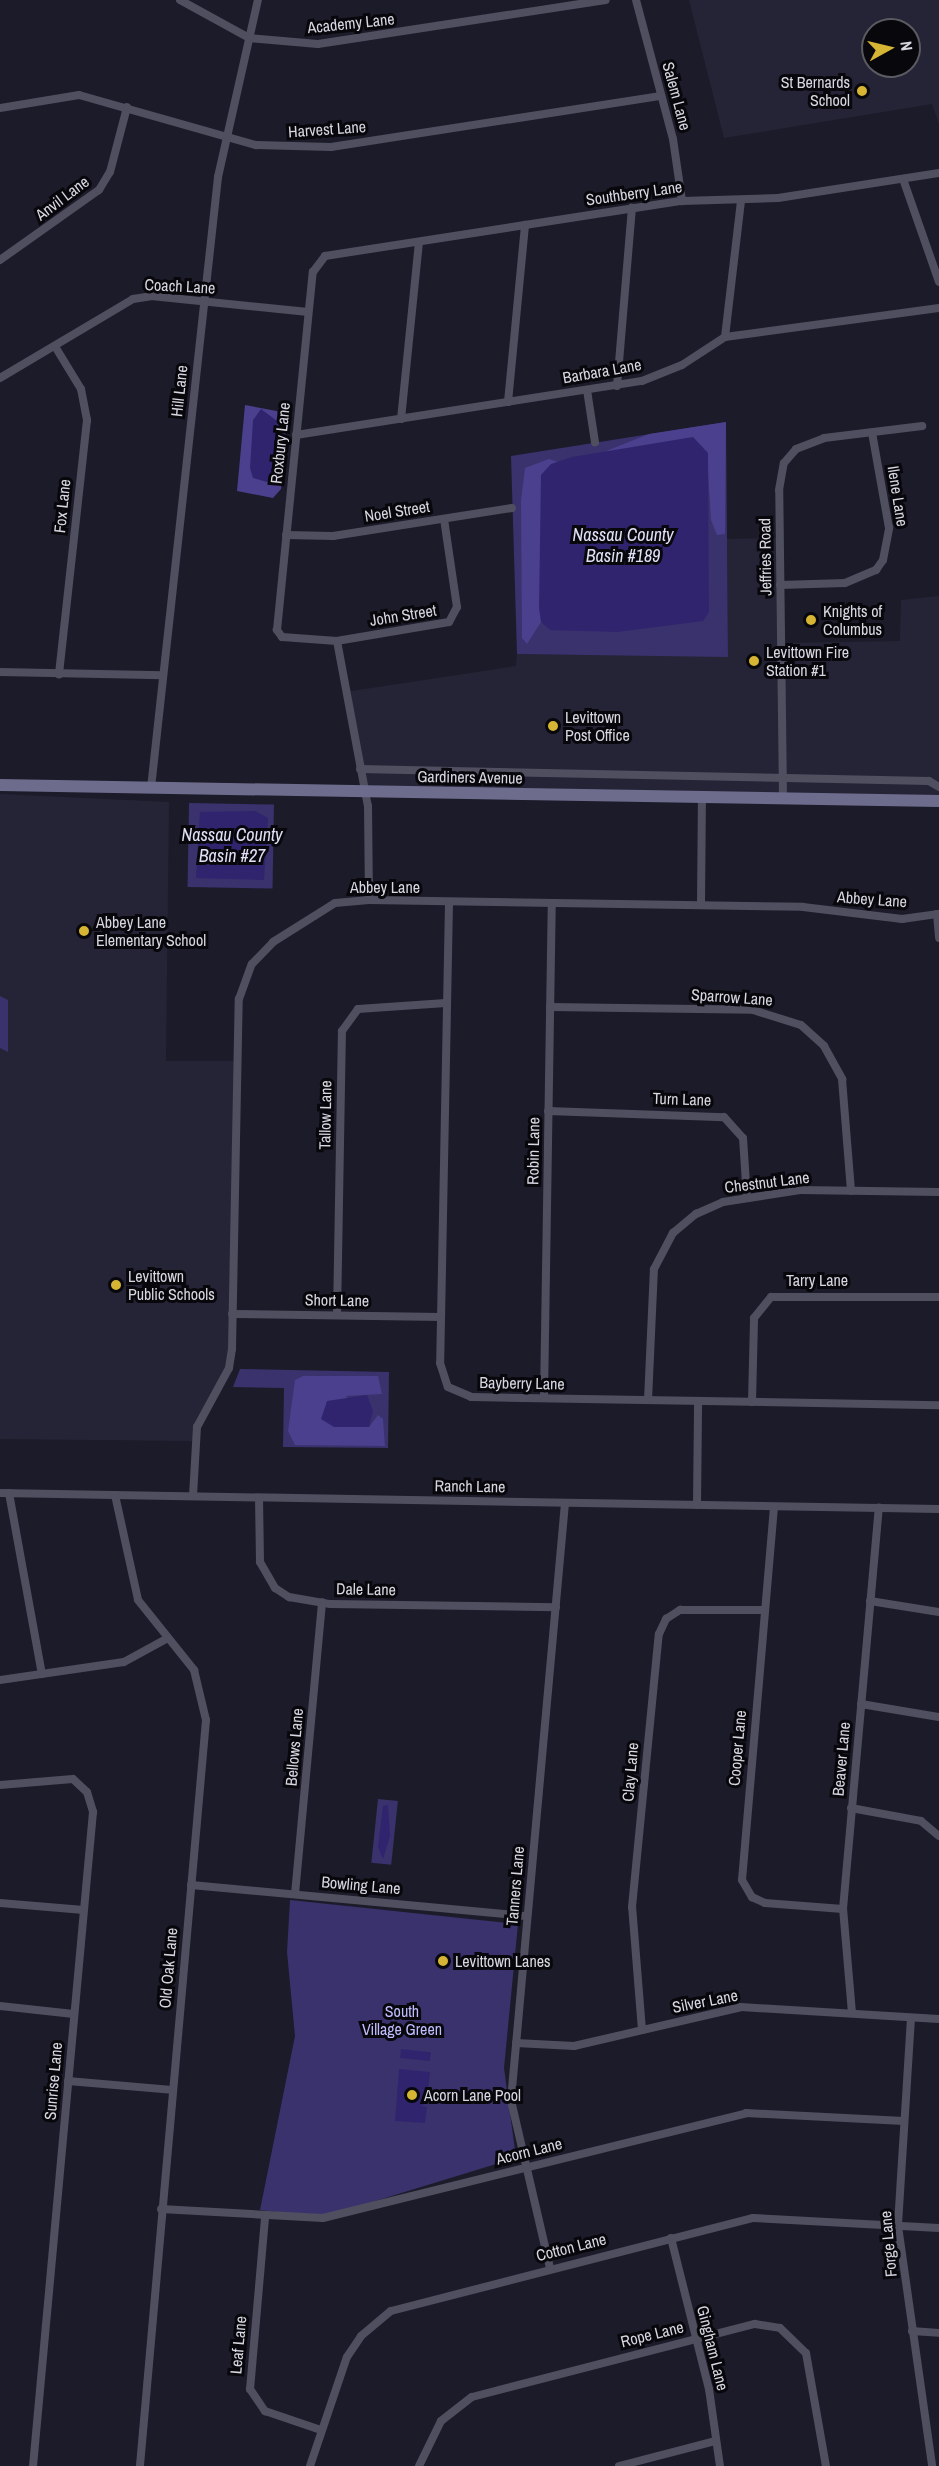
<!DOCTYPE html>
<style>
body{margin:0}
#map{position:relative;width:939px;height:2466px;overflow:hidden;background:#1c1b29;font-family:"Archivo Narrow",sans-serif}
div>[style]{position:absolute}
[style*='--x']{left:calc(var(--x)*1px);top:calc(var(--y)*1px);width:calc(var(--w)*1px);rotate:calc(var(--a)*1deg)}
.built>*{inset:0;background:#252437}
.green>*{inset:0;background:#39326d;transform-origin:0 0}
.forest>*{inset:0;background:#4a408d}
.water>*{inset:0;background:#31246e;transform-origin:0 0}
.street>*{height:8px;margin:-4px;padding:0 4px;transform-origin:4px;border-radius:4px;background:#4f4f60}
.secondary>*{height:12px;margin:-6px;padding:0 6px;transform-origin:6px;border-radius:6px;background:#6d6c8d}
.dots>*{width:16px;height:16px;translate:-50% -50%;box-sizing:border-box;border:3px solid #07070c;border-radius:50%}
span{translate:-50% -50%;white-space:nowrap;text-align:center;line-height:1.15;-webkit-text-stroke:6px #07070c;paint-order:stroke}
.street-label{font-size:16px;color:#d7d7e1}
.poi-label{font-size:16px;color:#d7d7e1}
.right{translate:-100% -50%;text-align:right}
.left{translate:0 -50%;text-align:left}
.park-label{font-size:16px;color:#bfbdff}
.water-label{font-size:18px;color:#e0e0f7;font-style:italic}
.north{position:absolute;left:861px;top:18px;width:60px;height:60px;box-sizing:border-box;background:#07070c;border:2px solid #5a5a61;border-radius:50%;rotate:82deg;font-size:16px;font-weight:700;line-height:24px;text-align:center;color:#d7d7e1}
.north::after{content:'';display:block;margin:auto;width:21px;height:27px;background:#d6b534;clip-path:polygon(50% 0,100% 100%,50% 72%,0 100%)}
</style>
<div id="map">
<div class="built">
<div style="clip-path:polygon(evenodd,689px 0,939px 0,939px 124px,932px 104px,724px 138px,689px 0,873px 30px,909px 30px,909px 66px,873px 66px,873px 30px)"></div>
<div style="clip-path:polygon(782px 538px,783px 643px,900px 641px,901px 600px,939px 596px,939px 796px,362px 790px,345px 692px,516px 666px,517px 654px,728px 656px,727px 539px)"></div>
<div style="clip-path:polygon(0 794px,169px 802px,166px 1061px,237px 1061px,228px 1367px,194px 1441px,0 1439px)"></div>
</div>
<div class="green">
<div style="clip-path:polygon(726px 422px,728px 657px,517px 654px,511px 456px)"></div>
<div style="left:189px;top:803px;width:85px;height:84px;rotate:1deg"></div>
<div style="clip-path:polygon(0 996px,8px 1000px,8px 1052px,0 1048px)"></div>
<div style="clip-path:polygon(240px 1369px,389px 1372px,388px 1448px,283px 1447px,284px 1388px,233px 1387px)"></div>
<div style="left:378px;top:1799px;width:20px;height:64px;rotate:6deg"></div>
<div style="clip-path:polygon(290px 1900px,518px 1924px,504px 2068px,516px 2158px,323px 2217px,260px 2210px,295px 2036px,287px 1952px)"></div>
</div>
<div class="forest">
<div style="clip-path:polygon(245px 405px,287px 413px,281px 489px,273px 498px,237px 491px)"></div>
<div style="clip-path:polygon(726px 422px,725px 534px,717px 535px,711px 520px,708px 472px,606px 451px,649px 434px)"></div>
<div style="clip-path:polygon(549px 459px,558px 462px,541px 622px,527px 644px,522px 638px,521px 501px,525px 468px)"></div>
<div style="clip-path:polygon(303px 1376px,378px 1376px,382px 1394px,346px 1396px,369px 1427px,378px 1415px,383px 1419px,385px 1446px,295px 1445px,288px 1431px,295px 1380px)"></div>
</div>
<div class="water">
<div style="clip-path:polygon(261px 409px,277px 421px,276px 475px,267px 482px,253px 478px,250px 468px,253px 420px)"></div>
<div style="clip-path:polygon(693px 437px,708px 453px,709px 612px,703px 621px,617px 632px,550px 630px,541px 622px,539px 608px,541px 475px,551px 464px,572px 457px)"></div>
<div style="clip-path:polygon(255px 811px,268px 818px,264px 880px,196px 878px,200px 812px)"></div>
<div style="clip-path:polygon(367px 1395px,373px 1411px,369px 1427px,334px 1427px,321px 1419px,327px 1401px)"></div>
<div style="clip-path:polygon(388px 1805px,390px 1836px,383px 1859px,378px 1847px,383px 1806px)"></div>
<div style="left:401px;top:2049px;width:30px;height:9px;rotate:6deg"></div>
<div style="clip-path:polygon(399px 2069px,430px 2072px,427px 2103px,421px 2106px,427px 2107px,425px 2123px,395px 2121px)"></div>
</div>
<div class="street">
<div style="--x:180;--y:0;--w:79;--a:28.8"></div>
<div style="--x:249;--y:38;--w:69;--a:5"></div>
<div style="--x:318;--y:44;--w:291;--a:-8.7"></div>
<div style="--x:636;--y:0;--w:144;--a:75.1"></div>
<div style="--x:673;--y:139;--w:63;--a:81.7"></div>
<div style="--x:0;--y:108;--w:80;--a:-9.3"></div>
<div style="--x:79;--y:95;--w:184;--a:15.8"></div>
<div style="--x:256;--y:145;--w:75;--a:1.5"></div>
<div style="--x:331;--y:147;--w:334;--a:-8.8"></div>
<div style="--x:903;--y:179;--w:109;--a:70.7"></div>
<div style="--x:0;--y:260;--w:121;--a:-35.3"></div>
<div style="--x:99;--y:190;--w:21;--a:-59"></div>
<div style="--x:110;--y:172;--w:67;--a:-75.3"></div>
<div style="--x:725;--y:337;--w:138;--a:-83.3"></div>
<div style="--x:56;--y:348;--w:48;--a:58.6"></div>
<div style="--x:81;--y:389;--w:32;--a:79"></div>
<div style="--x:87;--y:420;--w:256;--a:96.3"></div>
<div style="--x:0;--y:378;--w:155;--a:-30.7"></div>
<div style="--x:133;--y:299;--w:18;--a:-9"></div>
<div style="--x:151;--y:296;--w:158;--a:5.8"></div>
<div style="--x:617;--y:386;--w:179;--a:-85.2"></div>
<div style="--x:587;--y:390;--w:53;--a:81.3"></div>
<div style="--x:508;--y:402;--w:178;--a:-84.5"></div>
<div style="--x:401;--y:419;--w:178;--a:-84.2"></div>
<div style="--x:296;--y:435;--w:350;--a:-8.9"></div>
<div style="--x:642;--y:381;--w:43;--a:-21.8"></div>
<div style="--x:682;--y:365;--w:51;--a:-33.1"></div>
<div style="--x:725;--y:337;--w:216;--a:-7.7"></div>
<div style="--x:444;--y:519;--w:89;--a:81.6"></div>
<div style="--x:457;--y:607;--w:17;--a:118"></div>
<div style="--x:449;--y:622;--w:114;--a:170.4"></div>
<div style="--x:337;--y:641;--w:55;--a:-175.8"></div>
<div style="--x:282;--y:637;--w:9;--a:-126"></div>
<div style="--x:277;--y:630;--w:360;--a:-84.3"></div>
<div style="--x:313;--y:272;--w:20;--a:-53"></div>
<div style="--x:325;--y:256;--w:361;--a:-8.8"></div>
<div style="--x:682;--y:201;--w:96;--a:-1.8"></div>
<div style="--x:778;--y:198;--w:163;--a:-8.8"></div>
<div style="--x:286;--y:535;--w:47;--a:1.2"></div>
<div style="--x:333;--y:536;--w:181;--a:-8.9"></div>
<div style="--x:780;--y:585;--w:65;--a:-1.8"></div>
<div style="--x:845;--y:583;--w:34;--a:-23"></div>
<div style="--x:876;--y:570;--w:12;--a:-55"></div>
<div style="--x:883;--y:560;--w:33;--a:-79"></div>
<div style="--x:889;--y:528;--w:97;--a:-100.1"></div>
<div style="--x:337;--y:641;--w:168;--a:79.4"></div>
<div style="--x:368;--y:806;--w:94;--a:89.4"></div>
<div style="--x:0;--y:672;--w:163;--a:1.1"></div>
<div style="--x:360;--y:769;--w:569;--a:1.21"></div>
<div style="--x:929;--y:781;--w:12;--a:31"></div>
<div style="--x:151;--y:788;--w:615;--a:-83.74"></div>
<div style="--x:218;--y:177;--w:181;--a:-77.3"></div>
<div style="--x:783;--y:798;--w:308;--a:-90.7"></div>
<div style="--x:779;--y:490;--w:27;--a:-80"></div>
<div style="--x:784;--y:463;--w:18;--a:-49"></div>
<div style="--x:796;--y:449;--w:30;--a:-21"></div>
<div style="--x:824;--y:438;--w:99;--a:-7"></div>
<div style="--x:449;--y:903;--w:460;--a:91.1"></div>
<div style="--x:440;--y:1363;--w:25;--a:72"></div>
<div style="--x:448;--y:1387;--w:25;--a:23"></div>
<div style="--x:471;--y:1397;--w:468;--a:1"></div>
<div style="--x:701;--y:905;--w:108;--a:-89.5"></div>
<div style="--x:937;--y:914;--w:24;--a:85"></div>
<div style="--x:550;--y:1007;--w:203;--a:0.8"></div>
<div style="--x:753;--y:1010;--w:50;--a:17.4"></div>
<div style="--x:801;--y:1025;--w:31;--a:42"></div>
<div style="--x:824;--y:1046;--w:38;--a:61"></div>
<div style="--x:842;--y:1079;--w:112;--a:85.4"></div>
<div style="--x:548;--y:1111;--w:176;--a:2"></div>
<div style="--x:724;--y:1117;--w:28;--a:48"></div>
<div style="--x:743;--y:1138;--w:60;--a:86.2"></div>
<div style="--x:232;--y:1314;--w:209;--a:0.8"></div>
<div style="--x:337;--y:1315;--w:284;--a:-89"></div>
<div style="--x:342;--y:1031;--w:27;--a:-54"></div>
<div style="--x:358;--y:1009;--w:88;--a:-3.9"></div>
<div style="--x:544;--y:1398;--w:494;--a:-89.1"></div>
<div style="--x:648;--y:1400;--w:131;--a:-87.4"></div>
<div style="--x:654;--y:1269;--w:41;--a:-62.2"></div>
<div style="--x:673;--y:1233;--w:30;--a:-40"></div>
<div style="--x:696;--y:1214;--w:30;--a:-24"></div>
<div style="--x:723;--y:1202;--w:78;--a:-8.9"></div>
<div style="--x:800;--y:1190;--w:139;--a:0.8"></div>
<div style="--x:752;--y:1402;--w:84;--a:-88.6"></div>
<div style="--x:754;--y:1318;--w:27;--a:-51"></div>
<div style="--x:771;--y:1297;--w:168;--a:0"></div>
<div style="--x:0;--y:1493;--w:939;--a:0.98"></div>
<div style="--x:9;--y:1493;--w:184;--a:79.7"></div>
<div style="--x:115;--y:1495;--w:107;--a:77.6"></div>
<div style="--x:138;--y:1600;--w:90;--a:51.3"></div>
<div style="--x:194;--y:1670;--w:51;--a:76.5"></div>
<div style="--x:206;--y:1720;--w:749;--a:95.06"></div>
<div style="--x:193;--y:1496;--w:69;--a:-86.7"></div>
<div style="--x:197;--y:1427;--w:67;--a:-61.5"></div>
<div style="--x:229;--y:1368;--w:19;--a:-81"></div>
<div style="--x:232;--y:1349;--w:350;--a:-88.9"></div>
<div style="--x:239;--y:999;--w:37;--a:-70"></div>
<div style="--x:252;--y:964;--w:30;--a:-46"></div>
<div style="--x:273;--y:942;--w:73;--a:-32.2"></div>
<div style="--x:335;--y:903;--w:34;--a:-5"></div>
<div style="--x:369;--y:900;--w:434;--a:0.9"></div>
<div style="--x:803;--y:907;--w:100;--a:6.9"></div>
<div style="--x:902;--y:919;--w:37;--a:-8"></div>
<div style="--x:259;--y:1498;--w:64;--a:89.1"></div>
<div style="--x:260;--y:1562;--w:30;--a:60"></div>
<div style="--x:275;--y:1588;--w:17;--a:33"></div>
<div style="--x:289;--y:1597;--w:42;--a:9.7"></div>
<div style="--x:330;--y:1604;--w:226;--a:0.8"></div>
<div style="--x:697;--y:1505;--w:104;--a:-89.4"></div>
<div style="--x:774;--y:1507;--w:374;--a:94.9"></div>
<div style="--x:742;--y:1880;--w:20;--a:60"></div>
<div style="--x:752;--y:1897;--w:14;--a:25"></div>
<div style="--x:765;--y:1903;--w:78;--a:4.4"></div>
<div style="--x:870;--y:1601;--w:70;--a:9.1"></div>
<div style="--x:0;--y:1680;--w:125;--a:-8.3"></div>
<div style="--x:124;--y:1662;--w:50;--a:-28.6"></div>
<div style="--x:861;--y:1704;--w:79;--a:9.5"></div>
<div style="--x:0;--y:1785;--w:73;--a:-4.7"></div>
<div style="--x:73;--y:1779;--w:19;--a:43"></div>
<div style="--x:87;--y:1792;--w:21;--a:73"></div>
<div style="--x:93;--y:1812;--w:657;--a:95.24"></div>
<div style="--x:851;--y:1808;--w:71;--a:10.5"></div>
<div style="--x:921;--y:1821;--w:23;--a:40"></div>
<div style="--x:191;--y:1885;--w:337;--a:5.3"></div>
<div style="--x:295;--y:1894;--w:293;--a:-84.7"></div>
<div style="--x:0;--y:1903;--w:84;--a:4.8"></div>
<div style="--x:0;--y:2006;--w:74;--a:6.2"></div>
<div style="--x:852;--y:2013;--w:104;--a:-94.9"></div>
<div style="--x:843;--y:1909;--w:403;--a:-84.9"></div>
<div style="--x:911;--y:2018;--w:208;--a:93.6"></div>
<div style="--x:898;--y:2226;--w:242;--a:81.9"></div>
<div style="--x:642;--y:2030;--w:123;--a:-94.6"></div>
<div style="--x:632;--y:1907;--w:274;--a:-84.4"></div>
<div style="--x:659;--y:1634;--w:17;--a:-65"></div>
<div style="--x:666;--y:1619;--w:17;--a:-33"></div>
<div style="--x:680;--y:1610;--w:84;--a:0"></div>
<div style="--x:516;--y:2043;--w:58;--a:3"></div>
<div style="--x:574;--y:2046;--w:171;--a:-13.1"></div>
<div style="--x:741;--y:2007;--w:198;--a:3.5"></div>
<div style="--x:68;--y:2081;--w:104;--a:4.9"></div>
<div style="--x:161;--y:2209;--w:162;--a:3.2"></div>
<div style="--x:323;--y:2218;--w:436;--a:-13.9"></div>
<div style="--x:746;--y:2113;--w:158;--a:2.9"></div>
<div style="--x:265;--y:2218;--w:172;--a:95"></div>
<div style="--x:250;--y:2389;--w:27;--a:56"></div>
<div style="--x:265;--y:2411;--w:59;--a:18.7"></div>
<div style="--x:671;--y:2238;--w:156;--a:75.9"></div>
<div style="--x:709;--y:2389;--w:78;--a:81.9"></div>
<div style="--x:550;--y:2268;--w:172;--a:-103.1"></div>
<div style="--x:511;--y:2100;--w:599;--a:-84.83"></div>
<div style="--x:912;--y:2331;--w:27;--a:4"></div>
<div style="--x:310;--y:2466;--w:115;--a:-71.3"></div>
<div style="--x:347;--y:2357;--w:25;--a:-56"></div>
<div style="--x:361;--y:2336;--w:39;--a:-40"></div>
<div style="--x:391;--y:2311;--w:374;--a:-14.4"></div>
<div style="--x:753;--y:2218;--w:186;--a:3.1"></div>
<div style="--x:419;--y:2466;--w:50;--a:-63.9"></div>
<div style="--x:441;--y:2421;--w:39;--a:-38"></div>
<div style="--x:472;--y:2397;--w:292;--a:-14.5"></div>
<div style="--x:755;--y:2324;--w:25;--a:9"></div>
<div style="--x:780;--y:2328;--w:36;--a:44"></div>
<div style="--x:806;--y:2353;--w:115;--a:80"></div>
<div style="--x:619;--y:2466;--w:100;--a:-14.5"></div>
</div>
<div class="secondary">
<div style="--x:0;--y:785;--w:939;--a:0.98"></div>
</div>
<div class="dots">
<div style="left:862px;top:91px;background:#d6b534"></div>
<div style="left:811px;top:620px;background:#d6b534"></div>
<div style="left:754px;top:661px;background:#d6b534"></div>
<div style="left:553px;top:726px;background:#d6b534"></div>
<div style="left:84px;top:931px;background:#d6b534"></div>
<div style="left:116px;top:1285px;background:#d6b534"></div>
<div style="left:443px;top:1961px;background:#d6b534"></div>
<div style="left:412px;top:2095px;background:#d6b534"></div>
</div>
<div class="street-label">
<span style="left:351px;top:23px;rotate:-6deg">Academy Lane</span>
<span style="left:677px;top:96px;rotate:75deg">Salem Lane</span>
<span style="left:327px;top:129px;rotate:-4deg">Harvest Lane</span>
<span style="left:634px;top:193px;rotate:-8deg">Southberry Lane</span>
<span style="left:62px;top:198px;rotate:-37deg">Anvil Lane</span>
<span style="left:180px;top:286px;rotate:3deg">Coach Lane</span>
<span style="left:602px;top:371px;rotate:-10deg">Barbara Lane</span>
<span style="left:179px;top:391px;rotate:-84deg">Hill Lane</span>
<span style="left:280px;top:443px;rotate:-84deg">Roxbury Lane</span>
<span style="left:898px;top:496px;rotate:81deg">Ilene Lane</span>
<span style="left:62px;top:506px;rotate:-84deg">Fox Lane</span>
<span style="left:397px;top:511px;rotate:-9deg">Noel Street</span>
<span style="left:765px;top:557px;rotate:-91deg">Jeffries Road</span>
<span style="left:403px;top:615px;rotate:-9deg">John Street</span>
<span style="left:470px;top:777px;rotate:1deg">Gardiners Avenue</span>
<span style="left:385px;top:887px">Abbey Lane</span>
<span style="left:872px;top:899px;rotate:4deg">Abbey Lane</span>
<span style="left:732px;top:997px;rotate:4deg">Sparrow Lane</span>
<span style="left:682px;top:1099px;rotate:2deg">Turn Lane</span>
<span style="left:325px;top:1115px;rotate:-89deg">Tallow Lane</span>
<span style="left:533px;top:1151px;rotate:-89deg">Robin Lane</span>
<span style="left:767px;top:1182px;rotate:-7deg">Chestnut Lane</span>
<span style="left:817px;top:1280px">Tarry Lane</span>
<span style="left:337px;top:1300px;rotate:1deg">Short Lane</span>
<span style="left:522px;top:1383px;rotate:1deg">Bayberry Lane</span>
<span style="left:470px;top:1486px;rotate:1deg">Ranch Lane</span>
<span style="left:366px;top:1589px;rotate:1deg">Dale Lane</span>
<span style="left:294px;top:1747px;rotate:-85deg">Bellows Lane</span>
<span style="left:737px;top:1748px;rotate:-85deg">Cooper Lane</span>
<span style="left:841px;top:1759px;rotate:-85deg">Beaver Lane</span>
<span style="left:630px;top:1772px;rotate:-85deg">Clay Lane</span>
<span style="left:361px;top:1885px;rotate:5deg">Bowling Lane</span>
<span style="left:515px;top:1886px;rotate:-85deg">Tanners Lane</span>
<span style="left:168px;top:1968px;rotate:-85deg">Old Oak Lane</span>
<span style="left:705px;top:2001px;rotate:-11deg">Silver Lane</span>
<span style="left:53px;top:2081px;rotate:-85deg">Sunrise Lane</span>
<span style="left:529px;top:2151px;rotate:-14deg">Acorn Lane</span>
<span style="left:888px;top:2244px;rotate:-95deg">Forge Lane</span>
<span style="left:571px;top:2247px;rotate:-14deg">Cotton Lane</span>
<span style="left:652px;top:2334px;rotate:-14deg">Rope Lane</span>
<span style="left:238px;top:2345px;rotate:-85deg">Leaf Lane</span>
<span style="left:713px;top:2348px;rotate:76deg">Gingham Lane</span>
</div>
<div class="poi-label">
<span class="right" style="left:850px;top:91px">St Bernards<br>School</span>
<span class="left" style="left:823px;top:620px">Knights of<br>Columbus</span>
<span class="left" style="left:766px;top:661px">Levittown Fire<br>Station #1</span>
<span class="left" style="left:565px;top:726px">Levittown<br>Post Office</span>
<span class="left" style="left:96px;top:931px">Abbey Lane<br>Elementary School</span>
<span class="left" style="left:128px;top:1285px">Levittown<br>Public Schools</span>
<span class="left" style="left:455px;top:1961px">Levittown Lanes</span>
<span class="left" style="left:424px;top:2095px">Acorn Lane Pool</span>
</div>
<div class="park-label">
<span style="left:402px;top:2020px">South<br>Village Green</span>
</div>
<div class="water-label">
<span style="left:623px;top:546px">Nassau County<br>Basin #189</span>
<span style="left:232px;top:846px">Nassau County<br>Basin #27</span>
</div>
<div class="north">N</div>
</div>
